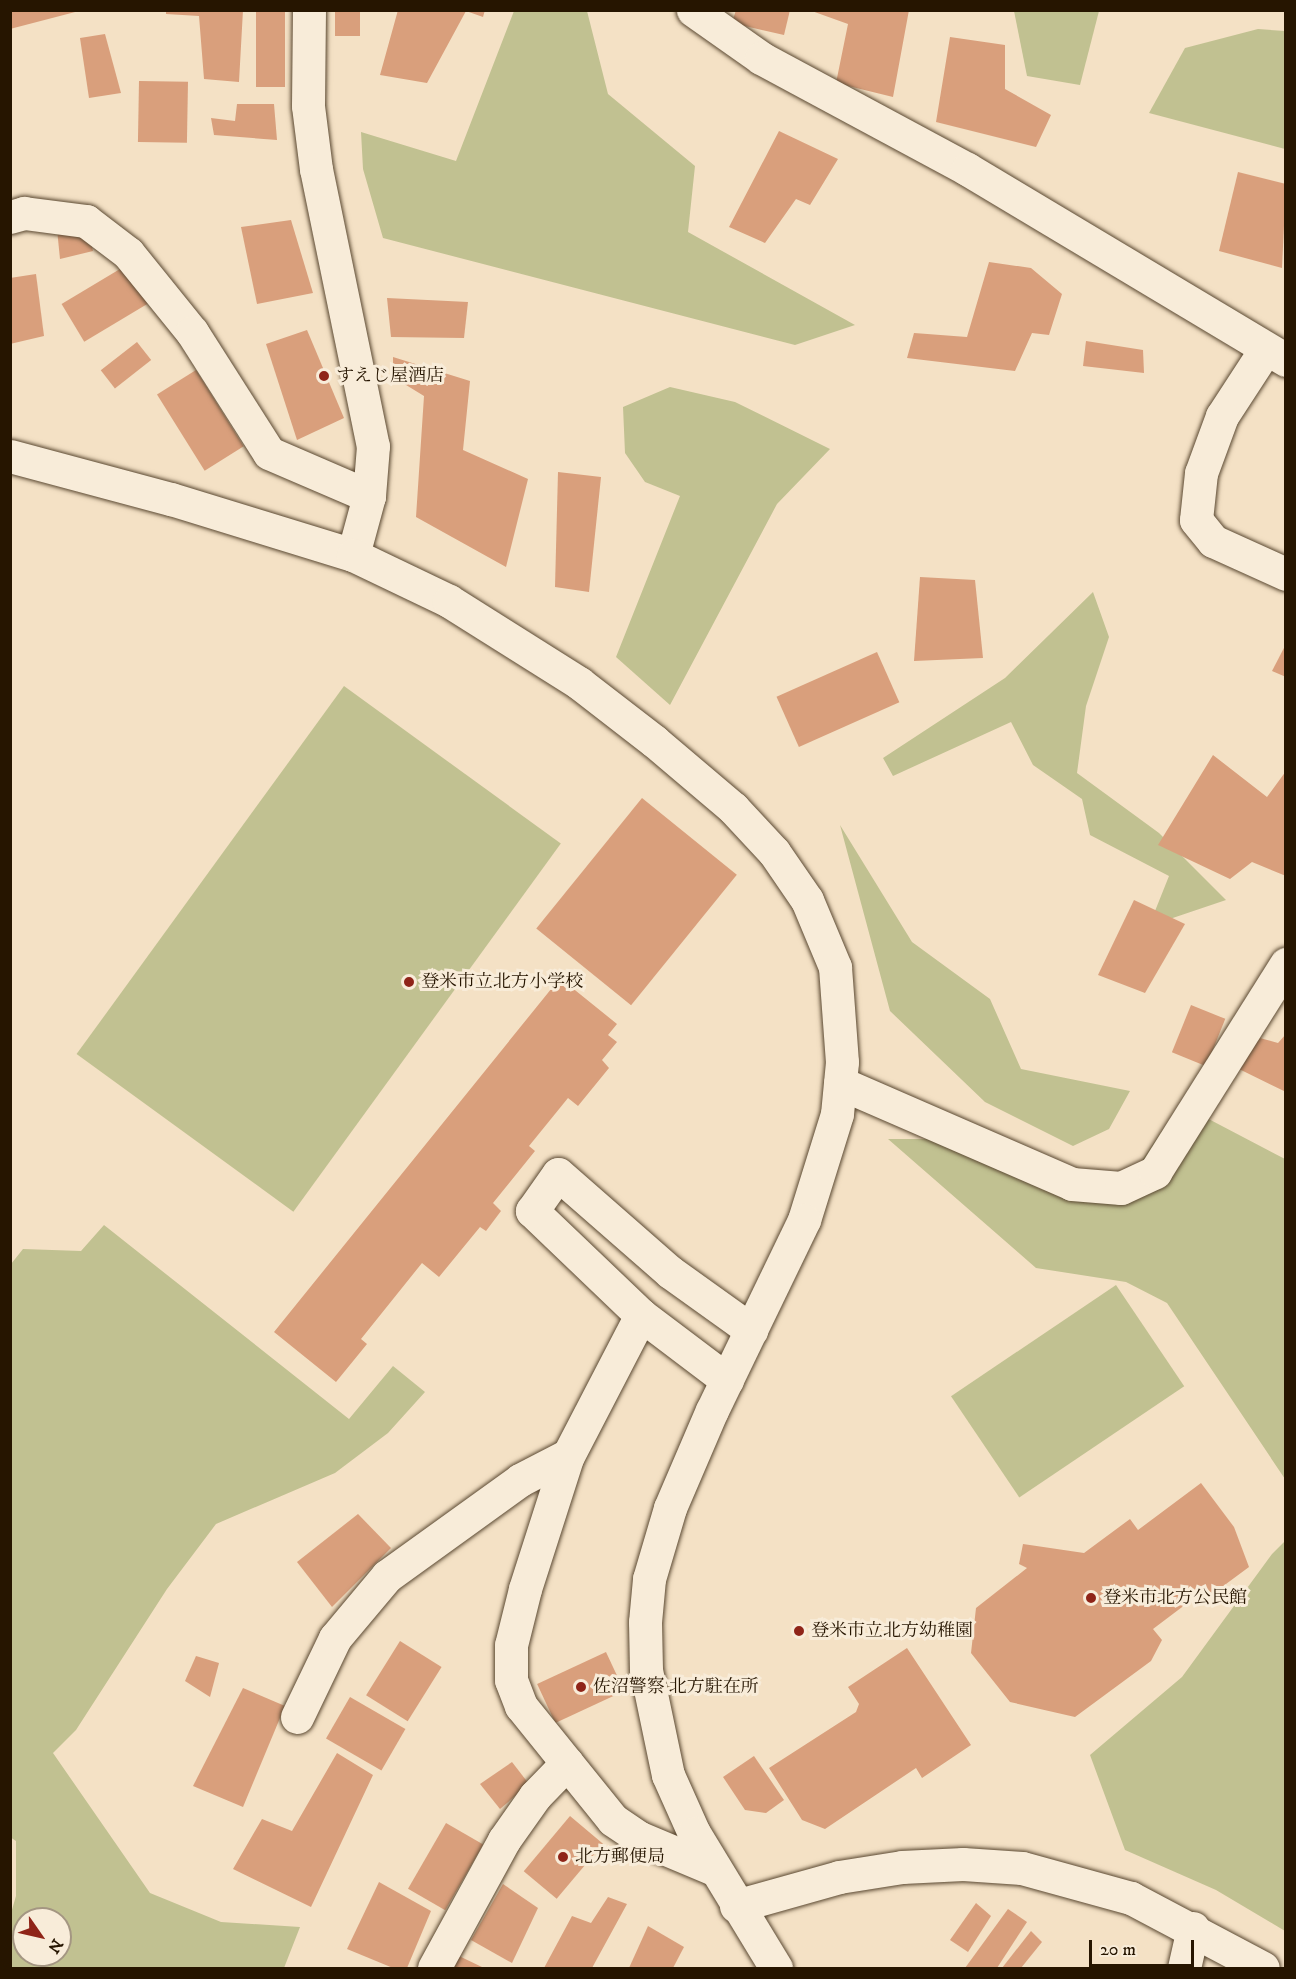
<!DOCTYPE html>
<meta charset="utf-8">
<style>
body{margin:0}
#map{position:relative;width:1296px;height:1979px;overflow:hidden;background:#f4e1c5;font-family:"IM FELL DW Pica","Noto Serif JP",serif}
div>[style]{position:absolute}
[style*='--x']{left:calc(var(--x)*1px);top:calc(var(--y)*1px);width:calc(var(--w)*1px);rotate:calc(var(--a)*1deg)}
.green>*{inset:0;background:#c1c191;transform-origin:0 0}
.building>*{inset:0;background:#d99f7c;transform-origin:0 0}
.roads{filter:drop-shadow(0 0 2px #5a4831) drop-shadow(0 0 2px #5a4831)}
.minor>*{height:33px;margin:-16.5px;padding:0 16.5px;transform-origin:16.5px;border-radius:16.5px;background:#f8ecd9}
.dots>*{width:16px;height:16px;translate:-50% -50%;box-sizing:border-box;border:3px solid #f8ecd9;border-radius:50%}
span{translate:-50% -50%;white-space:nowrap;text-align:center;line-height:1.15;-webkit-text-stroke:6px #f8ecd9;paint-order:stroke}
.poi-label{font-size:18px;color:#261500}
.left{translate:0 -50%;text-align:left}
.frame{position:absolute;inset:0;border:12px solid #261500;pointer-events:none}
.north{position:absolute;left:12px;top:1907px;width:60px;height:60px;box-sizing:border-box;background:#f8ecd9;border:2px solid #a49682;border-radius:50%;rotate:124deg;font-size:16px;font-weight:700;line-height:24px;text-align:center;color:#261500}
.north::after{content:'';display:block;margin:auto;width:21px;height:27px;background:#8f2418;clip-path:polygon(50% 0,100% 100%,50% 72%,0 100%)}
.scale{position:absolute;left:1089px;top:1940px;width:105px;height:27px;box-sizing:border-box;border:3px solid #261500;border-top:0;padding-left:8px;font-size:18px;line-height:21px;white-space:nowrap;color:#261500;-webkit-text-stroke:4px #f8ecd9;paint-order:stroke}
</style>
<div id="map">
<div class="green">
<div style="clip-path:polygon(514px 11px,587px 11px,608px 94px,695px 166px,688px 232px,855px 325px,795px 345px,383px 238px,363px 169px,361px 132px,456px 161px)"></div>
<div style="clip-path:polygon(1014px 11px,1099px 11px,1080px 85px,1027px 76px)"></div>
<div style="clip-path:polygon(1258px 29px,1285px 31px,1285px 149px,1149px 113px,1185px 48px)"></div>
<div style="clip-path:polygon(670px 387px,735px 402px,830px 449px,777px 504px,670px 705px,616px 657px,680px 496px,645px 482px,625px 453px,623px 407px)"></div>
<div style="clip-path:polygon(1093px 592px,1109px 637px,1086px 706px,1077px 773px,1159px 833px,1226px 900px,1149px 926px,1169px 876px,1090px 835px,1082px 799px,1033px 765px,1011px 722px,893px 776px,883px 758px,1005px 678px)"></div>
<div style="left:344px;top:686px;width:268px;height:455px;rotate:36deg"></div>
<div style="clip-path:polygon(840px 825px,912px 942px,990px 999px,1021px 1069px,1130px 1091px,1109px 1129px,1073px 1146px,985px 1102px,890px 1011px)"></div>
<div style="clip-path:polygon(1180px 1104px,1285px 1159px,1285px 1479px,1167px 1303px,1126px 1282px,1036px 1268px,888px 1139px,943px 1139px,1043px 1190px,1094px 1196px,1137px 1168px)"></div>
<div style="clip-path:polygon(evenodd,104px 1225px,349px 1419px,393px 1366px,425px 1392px,388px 1433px,335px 1473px,216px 1524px,167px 1589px,76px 1730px,53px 1753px,150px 1893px,221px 1922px,300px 1927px,284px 1968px,11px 1968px,11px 1913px,16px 1896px,16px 1841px,10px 1837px,11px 1264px,23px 1249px,81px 1251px,104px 1225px,24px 1919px,60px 1919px,60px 1955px,24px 1955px,24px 1919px)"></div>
<div style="left:1116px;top:1285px;width:122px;height:199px;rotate:56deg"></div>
<div style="clip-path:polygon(1285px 1541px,1285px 1931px,1216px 1890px,1125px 1850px,1090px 1755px,1182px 1677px,1272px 1554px)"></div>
</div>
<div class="building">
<div style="clip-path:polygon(10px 10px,79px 10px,79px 11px,10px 29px)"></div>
<div style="clip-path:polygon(166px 10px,243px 10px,239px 82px,204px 79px,199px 16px,166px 14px)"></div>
<div style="left:256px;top:10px;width:29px;height:77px"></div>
<div style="left:335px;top:10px;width:25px;height:26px"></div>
<div style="clip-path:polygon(398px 10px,485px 10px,483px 17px,466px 11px,427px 83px,380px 75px)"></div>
<div style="clip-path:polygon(736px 10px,790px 10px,784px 35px,732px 23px)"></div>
<div style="clip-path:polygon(909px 10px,893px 97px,836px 83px,848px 24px,809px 10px)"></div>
<div style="clip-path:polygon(105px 34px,121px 93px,89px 98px,80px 38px)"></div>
<div style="clip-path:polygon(950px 37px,1005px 45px,1005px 89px,1051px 115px,1036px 147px,936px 122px)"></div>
<div style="left:139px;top:81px;width:49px;height:61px;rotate:1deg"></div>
<div style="clip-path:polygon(237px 104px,274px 104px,277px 140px,214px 135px,211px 118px,235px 121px)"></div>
<div style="clip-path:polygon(779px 131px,838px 159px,810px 205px,796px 199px,765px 243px,729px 227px)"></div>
<div style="clip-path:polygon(1238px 172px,1286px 184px,1282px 268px,1219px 251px)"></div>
<div style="clip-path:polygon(291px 220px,313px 293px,257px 304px,241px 227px)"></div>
<div style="clip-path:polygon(57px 229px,89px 234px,93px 251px,60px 259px)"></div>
<div style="clip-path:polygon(989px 262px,1031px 268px,1062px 294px,1049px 335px,1032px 333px,1015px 371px,907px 358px,914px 333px,967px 337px)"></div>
<div style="left:125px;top:266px;width:44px;height:74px;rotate:59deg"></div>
<div style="clip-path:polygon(36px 274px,44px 336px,10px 344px,10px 278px)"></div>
<div style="clip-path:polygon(387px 298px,468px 302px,464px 338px,391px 337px)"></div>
<div style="clip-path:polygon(307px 330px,344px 418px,297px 440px,266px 344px)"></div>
<div style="clip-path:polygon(1086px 341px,1143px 350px,1144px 373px,1083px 366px)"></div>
<div style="left:137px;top:342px;width:23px;height:46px;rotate:52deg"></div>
<div style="clip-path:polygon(393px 357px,470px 381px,463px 450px,528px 479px,506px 567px,416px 517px,424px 396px,393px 377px)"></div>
<div style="left:196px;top:370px;width:90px;height:46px;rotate:58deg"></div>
<div style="clip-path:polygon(558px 472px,601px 477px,589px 592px,555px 587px)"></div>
<div style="clip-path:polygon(920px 577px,975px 580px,983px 658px,914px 661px)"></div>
<div style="clip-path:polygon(1286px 644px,1286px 677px,1272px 671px)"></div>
<div style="left:877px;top:652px;width:55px;height:110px;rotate:66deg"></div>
<div style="clip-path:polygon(1213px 755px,1267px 797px,1286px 771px,1286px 876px,1252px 862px,1230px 879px,1158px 845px)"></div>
<div style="left:642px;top:798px;width:122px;height:168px;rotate:39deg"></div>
<div style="clip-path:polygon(1134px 900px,1185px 924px,1145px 993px,1098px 975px)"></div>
<div style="clip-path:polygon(560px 978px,617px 1024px,608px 1035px,617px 1042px,602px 1060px,609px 1068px,578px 1106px,568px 1098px,529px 1146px,535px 1151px,493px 1203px,501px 1211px,486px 1231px,480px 1227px,439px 1277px,422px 1263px,361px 1339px,367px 1344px,336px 1382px,274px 1332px)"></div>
<div style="left:1191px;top:1005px;width:37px;height:51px;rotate:22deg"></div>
<div style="clip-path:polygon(1286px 1034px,1286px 1092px,1239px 1069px,1256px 1037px,1278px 1043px)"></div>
<div style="clip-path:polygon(1201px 1483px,1234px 1527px,1249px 1567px,1203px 1601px,1198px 1595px,1153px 1629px,1162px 1640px,1151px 1661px,1075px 1717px,1010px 1702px,971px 1653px,976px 1608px,1027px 1568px,1019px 1564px,1023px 1544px,1084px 1553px,1130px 1519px,1138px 1530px)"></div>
<div style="clip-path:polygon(358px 1514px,391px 1548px,332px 1607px,297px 1562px)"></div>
<div style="left:400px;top:1641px;width:49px;height:64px;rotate:32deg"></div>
<div style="clip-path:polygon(907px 1648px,971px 1745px,922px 1778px,916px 1768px,825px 1829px,802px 1820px,769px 1768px,856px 1712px,859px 1704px,848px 1687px)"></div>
<div style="left:606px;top:1652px;width:43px;height:76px;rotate:65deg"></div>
<div style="clip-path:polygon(196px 1656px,219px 1663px,210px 1697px,185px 1681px)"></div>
<div style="clip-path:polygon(243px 1688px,285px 1706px,243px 1807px,193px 1786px)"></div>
<div style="left:350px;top:1697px;width:64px;height:48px;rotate:30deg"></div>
<div style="clip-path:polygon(337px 1753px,373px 1775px,311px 1907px,233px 1869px,262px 1819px,292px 1831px)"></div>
<div style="clip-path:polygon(754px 1756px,784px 1800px,766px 1813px,745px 1810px,723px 1777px)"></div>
<div style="clip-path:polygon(512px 1762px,529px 1784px,500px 1809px,480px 1784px)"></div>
<div style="left:570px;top:1816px;width:43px;height:72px;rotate:40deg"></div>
<div style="left:446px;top:1823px;width:43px;height:76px;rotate:30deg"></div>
<div style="clip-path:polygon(379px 1882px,431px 1911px,407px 1968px,393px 1968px,347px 1949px)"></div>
<div style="clip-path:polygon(503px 1884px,538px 1908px,512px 1963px,471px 1940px)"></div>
<div style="clip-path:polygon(608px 1897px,627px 1904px,592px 1968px,544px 1968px,572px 1916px,591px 1923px)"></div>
<div style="clip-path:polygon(976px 1903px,991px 1916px,968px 1952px,950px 1940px)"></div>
<div style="clip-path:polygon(1008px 1909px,1027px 1922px,997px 1968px,965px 1968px)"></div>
<div style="clip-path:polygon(648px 1926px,684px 1947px,673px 1968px,629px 1968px)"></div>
<div style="clip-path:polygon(1031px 1931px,1042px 1942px,1021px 1968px,1002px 1968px)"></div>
<div style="clip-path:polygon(459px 1956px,484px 1968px,454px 1968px)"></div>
</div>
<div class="roads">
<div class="minor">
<div style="--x:309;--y:10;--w:96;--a:90.6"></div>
<div style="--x:308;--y:106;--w:64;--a:82.8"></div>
<div style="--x:316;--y:169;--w:283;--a:78.4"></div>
<div style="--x:373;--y:446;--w:50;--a:94.6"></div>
<div style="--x:369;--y:496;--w:61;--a:105.2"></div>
<div style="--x:693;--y:10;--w:83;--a:35.2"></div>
<div style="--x:761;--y:58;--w:234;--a:28.3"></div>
<div style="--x:967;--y:169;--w:372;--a:30.9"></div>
<div style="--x:10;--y:217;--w:15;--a:-16"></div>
<div style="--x:24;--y:213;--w:63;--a:7.4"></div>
<div style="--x:86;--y:221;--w:53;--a:37.3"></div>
<div style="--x:128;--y:253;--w:102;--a:51"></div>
<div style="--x:192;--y:332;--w:143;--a:57.5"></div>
<div style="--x:269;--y:453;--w:109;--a:23.3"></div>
<div style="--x:1265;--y:350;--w:79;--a:123.1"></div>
<div style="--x:1222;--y:416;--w:61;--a:110.2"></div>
<div style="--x:1201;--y:473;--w:47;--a:96.1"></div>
<div style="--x:1196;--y:520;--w:27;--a:51"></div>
<div style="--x:1213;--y:541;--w:80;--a:24.3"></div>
<div style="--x:10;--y:456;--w:167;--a:15"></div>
<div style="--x:171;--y:499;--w:190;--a:17.1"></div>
<div style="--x:353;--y:555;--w:106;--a:25.6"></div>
<div style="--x:449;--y:601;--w:154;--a:32.2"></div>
<div style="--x:579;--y:683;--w:95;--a:37.7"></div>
<div style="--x:654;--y:741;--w:104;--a:40.3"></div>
<div style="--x:733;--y:808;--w:60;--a:47"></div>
<div style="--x:774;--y:852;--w:58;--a:55.5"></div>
<div style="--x:807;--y:900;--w:73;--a:67.3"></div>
<div style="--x:835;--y:967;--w:95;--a:85.8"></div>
<div style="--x:842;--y:1062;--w:52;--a:95.5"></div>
<div style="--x:837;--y:1114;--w:111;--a:107.3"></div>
<div style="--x:804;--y:1220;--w:211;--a:115.8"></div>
<div style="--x:712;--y:1410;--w:107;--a:113.2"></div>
<div style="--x:670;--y:1508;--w:74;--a:106.5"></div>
<div style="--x:649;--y:1579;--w:43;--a:95.3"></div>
<div style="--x:645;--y:1622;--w:48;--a:88.8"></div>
<div style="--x:646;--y:1670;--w:107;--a:78.2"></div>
<div style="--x:668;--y:1775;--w:64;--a:65.9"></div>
<div style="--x:694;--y:1833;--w:158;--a:58.7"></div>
<div style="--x:840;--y:1083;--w:253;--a:23.5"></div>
<div style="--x:1072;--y:1184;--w:49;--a:4.7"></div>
<div style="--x:1121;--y:1188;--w:38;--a:-25"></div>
<div style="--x:1155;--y:1172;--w:246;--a:-57.8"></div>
<div style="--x:641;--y:1315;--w:161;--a:117.4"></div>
<div style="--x:567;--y:1458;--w:138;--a:107.8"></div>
<div style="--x:525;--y:1589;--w:58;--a:104"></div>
<div style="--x:511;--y:1645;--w:35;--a:90"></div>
<div style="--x:511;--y:1680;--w:28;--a:69"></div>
<div style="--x:521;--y:1706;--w:146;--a:51.1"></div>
<div style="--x:613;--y:1820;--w:32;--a:34"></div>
<div style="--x:640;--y:1838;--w:82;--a:22.8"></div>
<div style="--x:727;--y:1380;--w:108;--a:-142.9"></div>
<div style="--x:641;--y:1315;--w:151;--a:-136.3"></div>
<div style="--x:532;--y:1211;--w:45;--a:-54.9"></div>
<div style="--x:558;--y:1174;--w:149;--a:41.2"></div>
<div style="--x:670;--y:1272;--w:100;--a:35.6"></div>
<div style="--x:297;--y:1717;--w:88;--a:-64.3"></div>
<div style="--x:335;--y:1638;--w:81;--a:-50"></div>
<div style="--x:387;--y:1576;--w:164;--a:-35.8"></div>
<div style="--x:520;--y:1480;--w:54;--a:-27.5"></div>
<div style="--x:736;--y:1906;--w:107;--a:-15.7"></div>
<div style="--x:839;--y:1877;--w:64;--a:-9"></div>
<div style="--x:902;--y:1867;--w:61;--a:-2.8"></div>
<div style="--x:963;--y:1864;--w:59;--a:3.9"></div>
<div style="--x:1022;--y:1868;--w:113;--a:15.4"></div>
<div style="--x:1131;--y:1898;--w:149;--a:27.9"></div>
<div style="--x:434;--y:1968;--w:146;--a:-61.3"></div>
<div style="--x:504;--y:1840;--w:54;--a:-54.8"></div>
<div style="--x:535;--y:1796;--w:46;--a:-45.9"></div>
<div style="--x:1184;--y:1968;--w:41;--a:-77.3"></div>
</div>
</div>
<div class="dots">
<div style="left:324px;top:376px;background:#8f2418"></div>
<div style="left:409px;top:982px;background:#8f2418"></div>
<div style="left:1091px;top:1598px;background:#8f2418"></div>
<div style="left:799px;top:1631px;background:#8f2418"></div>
<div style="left:581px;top:1687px;background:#8f2418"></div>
<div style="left:563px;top:1857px;background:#8f2418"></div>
</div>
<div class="poi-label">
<span class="left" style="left:336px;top:376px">すえじ屋酒店</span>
<span class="left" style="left:421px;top:982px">登米市立北方小学校</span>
<span class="left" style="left:1103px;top:1598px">登米市北方公民館</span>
<span class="left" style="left:811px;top:1631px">登米市立北方幼稚園</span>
<span class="left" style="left:593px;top:1687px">佐沼警察 北方駐在所</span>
<span class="left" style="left:575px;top:1857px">北方郵便局</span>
</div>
<div class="frame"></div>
<div class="north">N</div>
<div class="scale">20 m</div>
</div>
